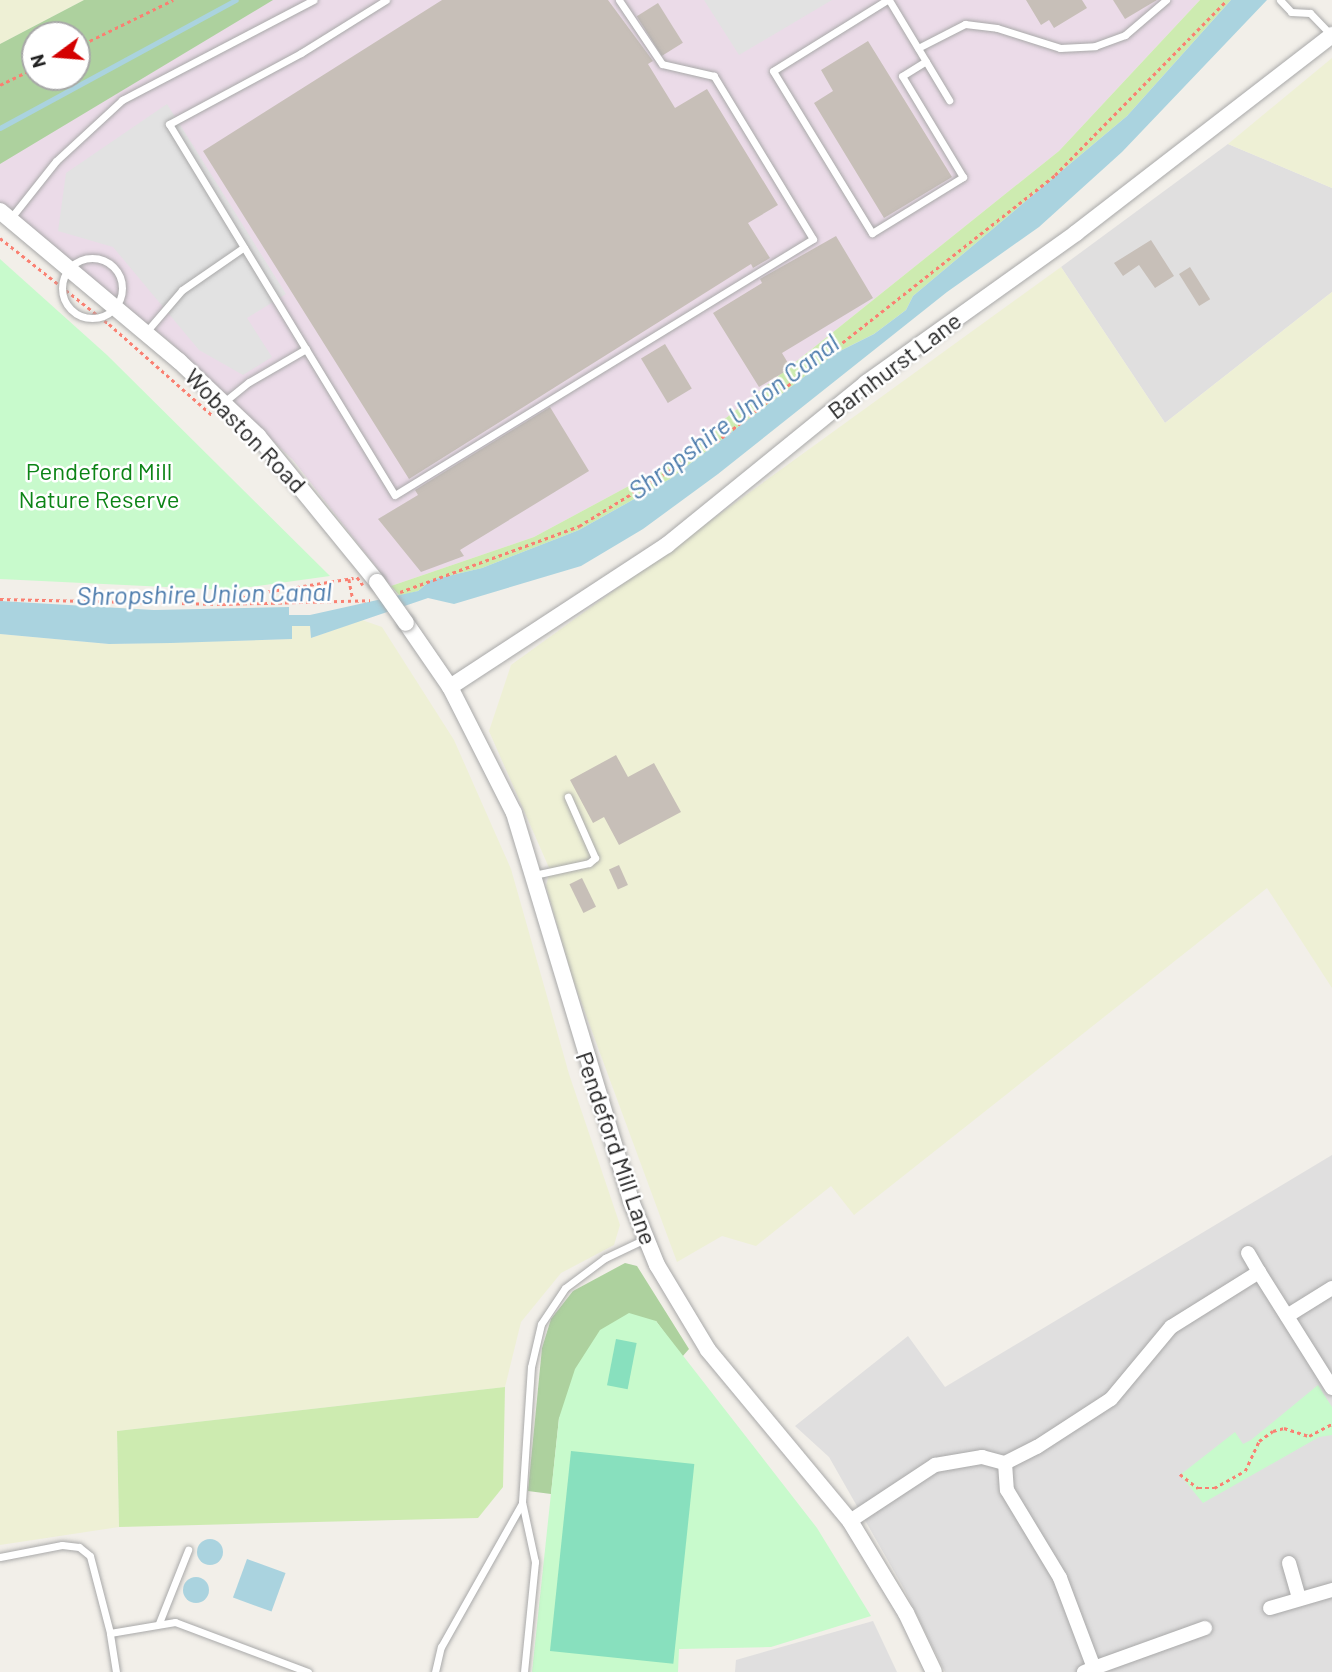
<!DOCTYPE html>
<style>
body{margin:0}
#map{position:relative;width:1332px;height:1672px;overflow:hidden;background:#f2efe9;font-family:Barlow,sans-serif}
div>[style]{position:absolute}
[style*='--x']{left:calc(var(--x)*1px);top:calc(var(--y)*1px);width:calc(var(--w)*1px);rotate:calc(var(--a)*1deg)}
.residential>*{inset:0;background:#e0dfdf}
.industrial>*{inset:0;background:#ebdbe8}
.farmland>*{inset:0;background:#eef0d5}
.grass>*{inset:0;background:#cdebb0}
.forest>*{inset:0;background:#add19e}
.park>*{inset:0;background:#c8facc}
.pitch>*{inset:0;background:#88e0be;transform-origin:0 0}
.parking>*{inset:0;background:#e2e2e2}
.water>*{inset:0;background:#aad3df;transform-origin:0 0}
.round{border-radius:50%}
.stream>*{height:4.5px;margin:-2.25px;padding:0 2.25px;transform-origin:2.25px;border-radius:2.25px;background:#aad3df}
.building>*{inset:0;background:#c7bfb8;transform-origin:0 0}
.path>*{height:2.5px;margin-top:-1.25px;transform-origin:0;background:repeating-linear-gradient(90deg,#fa8072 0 3.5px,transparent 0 7px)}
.roads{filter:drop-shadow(0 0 2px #a9a9a9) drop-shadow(0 0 2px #a9a9a9)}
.service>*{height:7px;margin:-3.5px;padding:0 3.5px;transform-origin:3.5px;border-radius:3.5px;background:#fff}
.service>.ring{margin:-3.5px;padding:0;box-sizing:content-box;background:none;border:7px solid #fff;border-radius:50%}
.minor>*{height:14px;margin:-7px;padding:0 7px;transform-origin:7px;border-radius:7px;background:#fff}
.tertiary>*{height:16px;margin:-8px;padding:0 8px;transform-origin:8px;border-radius:8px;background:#fff}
.path-bridge>*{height:2.5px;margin-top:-1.25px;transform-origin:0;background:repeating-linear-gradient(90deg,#fa8072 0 3.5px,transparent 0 7px)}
.bridges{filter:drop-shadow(0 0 2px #a9a9a9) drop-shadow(0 0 2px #a9a9a9)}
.tertiary-bridge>*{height:16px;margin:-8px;padding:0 8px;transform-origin:8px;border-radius:8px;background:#fff}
span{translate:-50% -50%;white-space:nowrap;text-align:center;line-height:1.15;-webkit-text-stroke:5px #fff;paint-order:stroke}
.street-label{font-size:24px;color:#222}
.park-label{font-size:24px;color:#0c8416}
.water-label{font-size:26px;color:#4a7aab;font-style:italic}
.north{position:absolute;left:21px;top:21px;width:70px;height:70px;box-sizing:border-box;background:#fff;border:2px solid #a7a7a7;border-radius:50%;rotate:254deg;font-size:19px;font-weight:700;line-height:28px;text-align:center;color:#222}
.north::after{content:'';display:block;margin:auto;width:24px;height:32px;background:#d40000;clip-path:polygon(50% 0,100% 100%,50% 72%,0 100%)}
</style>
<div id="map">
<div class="residential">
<div style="clip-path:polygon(1228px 144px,1332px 188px,1332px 292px,1165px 423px,1061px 267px)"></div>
<div style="clip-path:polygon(1332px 1155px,1332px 1672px,945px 1672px,903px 1587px,829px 1457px,795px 1426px,908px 1336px,945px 1387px)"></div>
<div style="clip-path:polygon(873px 1621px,897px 1672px,735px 1672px,736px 1660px)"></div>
</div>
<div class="industrial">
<div style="clip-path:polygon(236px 0,1200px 0,1059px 151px,666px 466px,534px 537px,391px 586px,293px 460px,171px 343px,0 204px,0 128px)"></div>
</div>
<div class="farmland">
<div style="clip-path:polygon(0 0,84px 0,0 44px)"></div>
<div style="clip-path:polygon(1332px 58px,1332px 188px,1228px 144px)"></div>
<div style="clip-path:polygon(1061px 267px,1165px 423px,1332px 292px,1332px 988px,1267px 888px,854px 1215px,831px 1186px,756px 1246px,722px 1236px,677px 1262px,572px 977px,546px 886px,550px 870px,489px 731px,511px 665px)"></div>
<div style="clip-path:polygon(362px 620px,382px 627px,454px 740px,511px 869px,569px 1074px,620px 1225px,614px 1245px,561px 1273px,521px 1322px,505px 1387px,117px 1431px,119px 1527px,0 1545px,0 634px,109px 644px,292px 639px,292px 626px,310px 626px,311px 638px)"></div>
</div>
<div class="grass">
<div style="clip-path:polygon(1200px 0,1231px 0,1127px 116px,913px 296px,906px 310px,874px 334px,834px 354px,670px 479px,579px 530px,482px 568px,431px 580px,418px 591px,400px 596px,391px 586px,534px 537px,666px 466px,1059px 151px)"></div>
<div style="clip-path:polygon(505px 1387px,503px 1487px,478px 1518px,119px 1527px,117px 1431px)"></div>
</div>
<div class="forest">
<div style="clip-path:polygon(evenodd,84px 0,273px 0,0 164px,0 44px,84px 0,77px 35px,77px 77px,35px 77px,35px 35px,77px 35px)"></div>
<div style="clip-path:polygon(625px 1263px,637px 1266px,689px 1349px,682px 1357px,656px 1321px,559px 1418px,551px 1494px,528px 1491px,542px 1348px,551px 1319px,573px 1291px)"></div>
</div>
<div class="park">
<div style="clip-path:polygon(0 259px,107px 355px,330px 576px,228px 590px,0 579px)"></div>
<div style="clip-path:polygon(629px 1313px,656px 1321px,817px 1528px,871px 1616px,771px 1647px,679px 1649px,678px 1672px,532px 1672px,559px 1418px,575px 1369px,600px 1330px)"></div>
<div style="clip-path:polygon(1318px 1385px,1332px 1407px,1332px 1435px,1319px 1437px,1203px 1503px,1180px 1475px,1235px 1432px,1243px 1444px,1251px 1440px)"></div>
</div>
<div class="pitch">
<div style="left:616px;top:1339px;width:21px;height:47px;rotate:11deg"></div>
<div style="left:571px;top:1451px;width:124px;height:201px;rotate:6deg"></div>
</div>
<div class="parking">
<div style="clip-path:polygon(704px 0,832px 0,739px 55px)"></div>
<div style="clip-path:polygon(167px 104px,286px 294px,247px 318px,272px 357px,243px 375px,199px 350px,113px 247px,58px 231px,66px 173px)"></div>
</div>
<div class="water">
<div style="clip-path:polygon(1231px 0,1267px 0,1122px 152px,1039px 227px,947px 292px,718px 474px,643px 529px,581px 566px,454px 604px,428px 598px,311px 638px,310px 626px,292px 626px,292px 639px,171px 643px,109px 644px,0 634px,0 601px,154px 610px,289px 607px,289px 615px,310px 615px,418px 591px,431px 580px,482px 568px,579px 530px,670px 479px,834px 354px,874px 334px,906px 310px,913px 296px,1127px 116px)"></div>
<div class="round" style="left:197px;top:1539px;width:26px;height:26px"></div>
<div style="left:247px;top:1559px;width:41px;height:41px;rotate:20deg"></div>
<div class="round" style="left:183px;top:1577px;width:26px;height:26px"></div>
</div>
<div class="stream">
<div style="--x:0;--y:128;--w:268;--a:-28.5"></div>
</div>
<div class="building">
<div style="clip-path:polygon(442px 0,608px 0,653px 61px,648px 64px,675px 108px,707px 89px,778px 205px,748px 223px,770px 258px,753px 268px,751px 264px,409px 479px,203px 151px)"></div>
<div style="clip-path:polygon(1026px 0,1082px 0,1087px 8px,1054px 28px,1049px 20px,1041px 25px)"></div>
<div style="clip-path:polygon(1113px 0,1157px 0,1125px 19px)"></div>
<div style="left:658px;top:3px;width:47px;height:25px;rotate:58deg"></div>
<div style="clip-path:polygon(868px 41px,952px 177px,884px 218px,814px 103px,833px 91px,821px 70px)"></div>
<div style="clip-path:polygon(836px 236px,873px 298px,782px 353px,791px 368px,759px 387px,713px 313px,762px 283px,760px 279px)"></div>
<div style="clip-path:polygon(1151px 240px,1174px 276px,1155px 288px,1139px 265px,1123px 276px,1114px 263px)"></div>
<div style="left:1190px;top:267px;width:38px;height:13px;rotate:58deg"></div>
<div style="left:665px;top:344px;width:52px;height:28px;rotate:59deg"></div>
<div style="clip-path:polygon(550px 407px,589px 471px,460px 550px,464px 556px,421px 572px,378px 519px,418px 495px,415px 490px)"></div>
<div style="clip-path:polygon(616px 755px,628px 777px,654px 763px,681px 812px,619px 845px,604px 817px,593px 823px,570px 780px)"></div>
<div style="left:619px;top:865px;width:22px;height:11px;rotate:66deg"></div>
<div style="left:582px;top:878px;width:32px;height:14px;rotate:64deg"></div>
</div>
<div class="path">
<div style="--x:77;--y:47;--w:107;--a:-26.1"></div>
<div style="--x:0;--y:85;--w:39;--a:-26"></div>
<div style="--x:0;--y:238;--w:139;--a:38.3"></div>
<div style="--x:109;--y:324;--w:137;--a:41.5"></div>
<div style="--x:349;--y:579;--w:20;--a:79"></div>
<div style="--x:400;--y:592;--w:191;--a:-20.2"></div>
<div style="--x:579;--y:526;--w:161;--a:-31.5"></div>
<div style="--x:716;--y:442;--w:432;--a:-38.2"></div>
<div style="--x:1055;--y:175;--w:245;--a:-45.5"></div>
<div style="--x:0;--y:599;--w:222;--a:1.3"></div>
<div style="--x:222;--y:604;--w:148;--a:-1.5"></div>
<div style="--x:235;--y:603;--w:6;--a:-99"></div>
<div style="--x:234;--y:597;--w:121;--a:-9"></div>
<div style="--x:1180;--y:1474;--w:23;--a:38"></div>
<div style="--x:1198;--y:1488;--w:16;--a:0"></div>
<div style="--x:1214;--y:1488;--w:35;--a:-29"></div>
<div style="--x:1245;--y:1471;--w:33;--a:-65"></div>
<div style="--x:1259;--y:1441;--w:17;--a:-36"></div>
<div style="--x:1273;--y:1431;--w:11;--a:-15"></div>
<div style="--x:1284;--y:1428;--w:26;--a:18"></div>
<div style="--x:1309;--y:1436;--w:26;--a:-28"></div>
</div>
<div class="roads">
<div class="service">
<div style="--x:386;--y:0;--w:100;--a:148.1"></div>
<div style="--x:301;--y:53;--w:150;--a:151.7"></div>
<div style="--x:169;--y:124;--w:434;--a:58.7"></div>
<div style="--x:395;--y:495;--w:490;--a:-31.5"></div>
<div style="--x:813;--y:239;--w:191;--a:-121.3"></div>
<div style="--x:714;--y:76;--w:53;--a:-167"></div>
<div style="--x:662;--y:64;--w:77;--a:-123.9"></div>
<div style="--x:887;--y:0;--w:134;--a:148.1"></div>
<div style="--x:773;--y:71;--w:190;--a:58.6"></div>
<div style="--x:872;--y:233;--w:107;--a:-31.6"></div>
<div style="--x:963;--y:177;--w:118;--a:-121.1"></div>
<div style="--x:902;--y:76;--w:28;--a:-32"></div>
<div style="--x:889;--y:0;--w:117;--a:59"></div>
<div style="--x:1280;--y:0;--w:16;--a:47"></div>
<div style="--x:1291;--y:12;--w:19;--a:3"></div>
<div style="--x:1310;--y:13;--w:30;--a:46"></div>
<div style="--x:918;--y:48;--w:53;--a:-27.1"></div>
<div style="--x:965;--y:24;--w:32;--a:7"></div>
<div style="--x:997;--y:28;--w:66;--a:17.6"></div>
<div style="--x:1060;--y:48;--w:35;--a:-3"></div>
<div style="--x:1095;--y:46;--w:32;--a:-20"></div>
<div style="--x:1125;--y:35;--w:54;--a:-40.5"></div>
<div style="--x:10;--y:219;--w:74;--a:-51.6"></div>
<div style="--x:56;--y:161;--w:90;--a:-42.7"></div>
<div style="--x:122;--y:100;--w:216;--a:-27.6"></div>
<div class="ring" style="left:62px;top:258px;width:53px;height:53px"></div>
<div style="--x:146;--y:332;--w:55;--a:-49.4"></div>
<div style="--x:182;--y:290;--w:75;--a:-34.7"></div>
<div style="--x:224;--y:402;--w:32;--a:-39"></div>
<div style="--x:249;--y:382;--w:66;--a:-30.1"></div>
<div style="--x:534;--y:875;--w:56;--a:-12.3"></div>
<div style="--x:589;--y:863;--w:8;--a:-40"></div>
<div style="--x:595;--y:858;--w:67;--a:-113.9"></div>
<div style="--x:0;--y:1557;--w:63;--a:-11"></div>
<div style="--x:62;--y:1545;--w:17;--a:7"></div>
<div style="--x:79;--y:1547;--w:14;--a:39"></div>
<div style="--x:90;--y:1556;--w:80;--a:75.4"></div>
<div style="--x:159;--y:1623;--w:79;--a:-68.3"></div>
<div style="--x:116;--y:1672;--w:39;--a:-99"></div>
<div style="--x:110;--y:1633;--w:66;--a:-9.6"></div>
<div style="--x:175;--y:1622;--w:142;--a:20.6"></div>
<div style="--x:435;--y:1672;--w:26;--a:-77"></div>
<div style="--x:441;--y:1647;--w:165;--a:-60.6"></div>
<div style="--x:524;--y:1672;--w:111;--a:-84.3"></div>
<div style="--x:535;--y:1562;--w:61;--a:-102.2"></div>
<div style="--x:522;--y:1502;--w:135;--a:-86.2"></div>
<div style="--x:531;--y:1367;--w:44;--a:-76.9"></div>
<div style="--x:541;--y:1324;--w:43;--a:-56.3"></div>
<div style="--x:565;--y:1288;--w:50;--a:-36.9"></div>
<div style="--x:605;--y:1258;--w:44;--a:-25.4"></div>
</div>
<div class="minor">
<div style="--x:1248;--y:1253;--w:22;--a:60"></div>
<div style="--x:1287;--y:1316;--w:53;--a:-31.9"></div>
<div style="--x:1005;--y:1463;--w:27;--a:86"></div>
<div style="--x:1007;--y:1490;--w:103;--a:58.9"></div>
<div style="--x:1060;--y:1578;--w:96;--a:69.3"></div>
<div style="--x:1094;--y:1668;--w:11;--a:158"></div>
<div style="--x:850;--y:1521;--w:102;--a:-33.4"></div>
<div style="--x:935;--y:1465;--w:48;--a:-9.7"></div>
<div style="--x:982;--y:1457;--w:24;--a:15"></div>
<div style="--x:1005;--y:1463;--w:36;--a:-27"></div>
<div style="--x:1037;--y:1447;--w:88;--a:-33"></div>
<div style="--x:1111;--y:1399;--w:94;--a:-50.2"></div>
<div style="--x:1171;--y:1327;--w:104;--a:-32"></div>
<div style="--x:1259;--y:1272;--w:137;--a:57.8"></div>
<div style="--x:1289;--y:1563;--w:37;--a:74"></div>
<div style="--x:1270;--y:1608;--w:65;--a:-16.2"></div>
<div style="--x:1094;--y:1668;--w:118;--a:-19.8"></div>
</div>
<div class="tertiary">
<div style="--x:0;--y:211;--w:234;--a:40"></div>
<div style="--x:179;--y:361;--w:109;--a:43.5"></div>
<div style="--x:258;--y:436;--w:188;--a:50.8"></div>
<div style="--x:406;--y:623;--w:78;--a:55.5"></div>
<div style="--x:450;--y:687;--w:141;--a:63.1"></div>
<div style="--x:514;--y:813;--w:405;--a:73.2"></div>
<div style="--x:631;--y:1201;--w:69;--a:67.9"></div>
<div style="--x:657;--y:1265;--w:99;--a:59"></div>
<div style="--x:708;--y:1350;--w:222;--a:50.3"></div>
<div style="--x:850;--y:1521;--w:108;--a:58.7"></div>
<div style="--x:906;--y:1613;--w:65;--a:64.6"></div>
<div style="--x:450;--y:687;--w:259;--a:-33.2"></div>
<div style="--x:667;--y:545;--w:257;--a:-39.1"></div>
<div style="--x:866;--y:383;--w:258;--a:-35.5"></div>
<div style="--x:1076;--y:233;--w:324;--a:-37.7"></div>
</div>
</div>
<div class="path-bridge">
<div style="--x:357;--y:577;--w:10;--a:53"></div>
</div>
<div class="bridges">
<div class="tertiary-bridge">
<div style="--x:377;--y:582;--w:50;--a:54.7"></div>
</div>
</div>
<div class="street-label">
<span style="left:894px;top:365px;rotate:-37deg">Barnhurst Lane</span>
<span style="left:246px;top:430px;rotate:46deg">Wobaston Road</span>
<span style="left:617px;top:1148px;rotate:71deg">Pendeford Mill Lane</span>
</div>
<div class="park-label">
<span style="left:99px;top:485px">Pendeford Mill<br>Nature Reserve</span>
</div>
<div class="water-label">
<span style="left:733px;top:416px;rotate:-37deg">Shropshire Union Canal</span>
<span style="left:204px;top:593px;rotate:-1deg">Shropshire Union Canal</span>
</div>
<div class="north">N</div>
</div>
